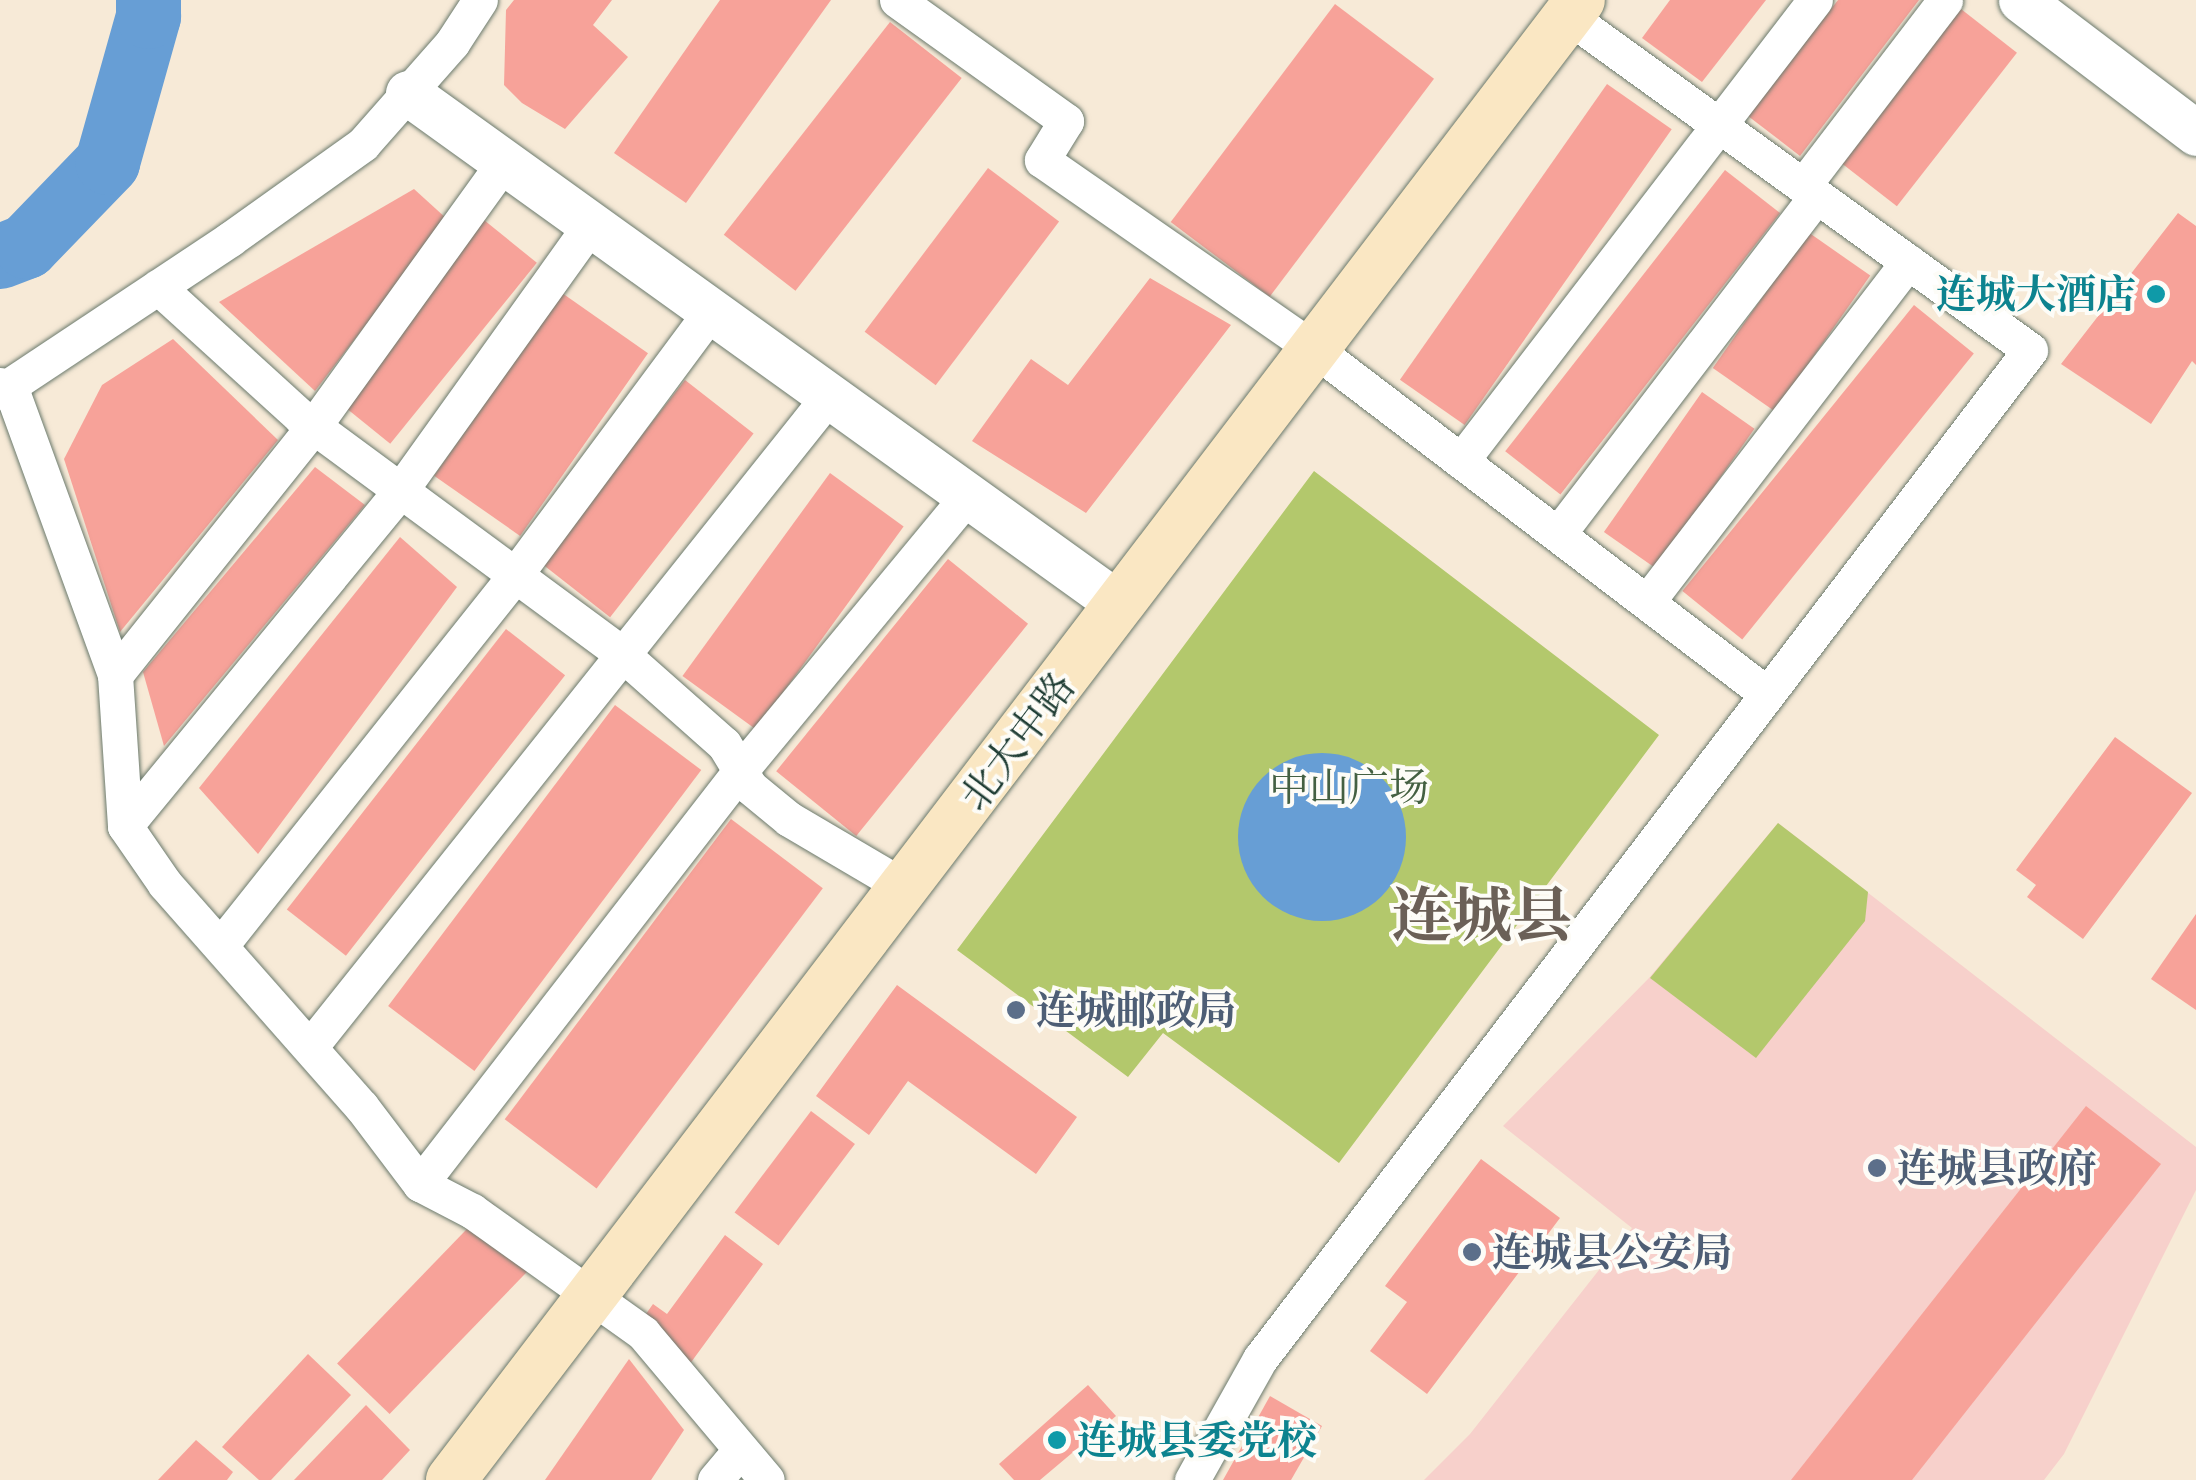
<!DOCTYPE html>
<meta charset="utf-8">
<style>
body{margin:0}
#map{position:relative;width:2196px;height:1480px;overflow:hidden;background:#f7ead7;font-family:"EB Garamond","Noto Serif SC",serif}
div>[style]{position:absolute}
[style*='--x']{left:calc(var(--x)*1px);top:calc(var(--y)*1px);width:calc(var(--w)*1px);rotate:calc(var(--a)*1deg)}
.built>*{inset:0;background:#f7d0cb}
.green>*{inset:0;background:#b3c86c}
.water>*{inset:0;background:#679ed5}
.round{border-radius:50%}
.river>*{height:65px;margin:-32.5px;padding:0 32.5px;transform-origin:32.5px;border-radius:32.5px;background:#679ed5}
.building>*{inset:0;background:#f7a299;transform-origin:0 0}
.roads{filter:drop-shadow(0 0 2px #6b7a6d) drop-shadow(0 0 2px #6b7a6d)}
.minor>*{height:35px;margin:-17.5px;padding:0 17.5px;transform-origin:17.5px;border-radius:17.5px;background:#fff}
.tertiary>*{height:45px;margin:-22.5px;padding:0 22.5px;transform-origin:22.5px;border-radius:22.5px;background:#fff}
.secondary>*{height:50px;margin:-25px;padding:0 25px;transform-origin:25px;border-radius:25px;background:#fae7c3}
.dots>*{width:28px;height:28px;translate:-50% -50%;box-sizing:border-box;border:5px solid #fdfcf7;border-radius:50%}
span{translate:-50% -50%;white-space:nowrap;text-align:center;line-height:1.15;-webkit-text-stroke:8px #fdfcf7;paint-order:stroke}
.culture-label{font-size:40px;color:#0d838f;font-weight:700}
.right{translate:-100% -50%;text-align:right}
.left{translate:0 -50%;text-align:left}
.street-label{font-size:40px;color:#1f3d34}
.park-label{font-size:40px;color:#446042}
.service-label{font-size:40px;color:#4e5e75;font-weight:700}
.town-label{font-size:60px;color:#6b6057;font-weight:700}
</style>
<div id="map">
<div class="built">
<div style="clip-path:polygon(1778px 823px,2196px 1147px,2196px 1190px,2064px 1454px,2044px 1480px,1424px 1480px,1470px 1434px,1632px 1228px,1503px 1126px,1649px 978px)"></div>
</div>
<div class="green">
<div style="clip-path:polygon(1314px 471px,1659px 735px,1339px 1163px,1163px 1033px,1128px 1077px,957px 950px)"></div>
<div style="clip-path:polygon(1778px 823px,1868px 892px,1865px 921px,1756px 1058px,1650px 978px)"></div>
</div>
<div class="water">
<div class="round" style="left:1238px;top:753px;width:168px;height:168px"></div>
</div>
<div class="river">
<div style="--x:0;--y:256;--w:28;--a:-21"></div>
<div style="--x:26;--y:246;--w:117;--a:-46"></div>
<div style="--x:107;--y:162;--w:152;--a:-74.3"></div>
<div style="--x:148;--y:16;--w:16;--a:-90"></div>
</div>
<div class="building">
<div style="clip-path:polygon(514px 0,612px 0,593px 25px,628px 57px,565px 129px,522px 103px,504px 85px,506px 10px)"></div>
<div style="clip-path:polygon(720px 0,831px 0,686px 203px,614px 153px)"></div>
<div style="clip-path:polygon(1670px 0,1766px 0,1702px 82px,1642px 38px)"></div>
<div style="clip-path:polygon(1838px 0,1919px 0,1800px 156px,1748px 116px)"></div>
<div style="left:1335px;top:4px;width:124px;height:273px;rotate:37deg"></div>
<div style="left:1961px;top:9px;width:71px;height:195px;rotate:38deg"></div>
<div style="left:890px;top:22px;width:91px;height:270px;rotate:38deg"></div>
<div style="left:1607px;top:84px;width:79px;height:361px;rotate:35deg"></div>
<div style="left:988px;top:168px;width:89px;height:205px;rotate:37deg"></div>
<div style="left:1725px;top:170px;width:70px;height:357px;rotate:38deg"></div>
<div style="clip-path:polygon(414px 189px,447px 219px,315px 391px,219px 302px)"></div>
<div style="clip-path:polygon(2178px 213px,2196px 226px,2196px 365px,2192px 361px,2151px 424px,2061px 364px)"></div>
<div style="left:484px;top:220px;width:68px;height:233px;rotate:39deg"></div>
<div style="left:1808px;top:232px;width:76px;height:166px;rotate:35deg"></div>
<div style="clip-path:polygon(1150px 278px,1231px 325px,1086px 513px,972px 441px,1031px 359px,1068px 385px)"></div>
<div style="left:562px;top:293px;width:105px;height:223px;rotate:35deg"></div>
<div style="left:1914px;top:305px;width:77px;height:368px;rotate:39deg"></div>
<div style="clip-path:polygon(173px 339px,278px 440px,120px 632px,64px 459px,102px 385px)"></div>
<div style="left:685px;top:380px;width:87px;height:233px;rotate:38deg"></div>
<div style="left:1702px;top:392px;width:64px;height:171px;rotate:35deg"></div>
<div style="clip-path:polygon(315px 467px,365px 505px,164px 746px,143px 672px)"></div>
<div style="left:830px;top:473px;width:91px;height:251px;rotate:36deg"></div>
<div style="clip-path:polygon(400px 537px,457px 587px,258px 854px,199px 788px)"></div>
<div style="left:948px;top:559px;width:103px;height:273px;rotate:39deg"></div>
<div style="left:506px;top:629px;width:75px;height:356px;rotate:38deg"></div>
<div style="left:615px;top:705px;width:108px;height:377px;rotate:37deg"></div>
<div style="clip-path:polygon(2115px 737px,2192px 793px,2083px 939px,2027px 897px,2036px 885px,2016px 870px)"></div>
<div style="left:731px;top:819px;width:115px;height:376px;rotate:37deg"></div>
<div style="clip-path:polygon(2196px 914px,2196px 1010px,2151px 979px)"></div>
<div style="clip-path:polygon(897px 985px,1077px 1117px,1036px 1174px,908px 1081px,869px 1135px,816px 1096px)"></div>
<div style="clip-path:polygon(2086px 1106px,2161px 1164px,1912px 1480px,1791px 1480px)"></div>
<div style="left:811px;top:1111px;width:55px;height:127px;rotate:37deg"></div>
<div style="clip-path:polygon(1481px 1159px,1560px 1218px,1427px 1394px,1370px 1351px,1407px 1302px,1385px 1286px)"></div>
<div style="left:492px;top:1203px;width:73px;height:223px;rotate:44deg"></div>
<div style="clip-path:polygon(725px 1235px,763px 1264px,681px 1376px,629px 1338px,653px 1304px,667px 1314px)"></div>
<div style="clip-path:polygon(308px 1354px,351px 1395px,271px 1480px,259px 1480px,222px 1447px)"></div>
<div style="clip-path:polygon(629px 1359px,684px 1430px,651px 1480px,545px 1480px)"></div>
<div style="clip-path:polygon(1088px 1385px,1116px 1416px,1040px 1480px,1014px 1480px,999px 1464px)"></div>
<div style="clip-path:polygon(1270px 1396px,1322px 1426px,1291px 1480px,1223px 1480px)"></div>
<div style="clip-path:polygon(366px 1405px,410px 1450px,382px 1480px,294px 1480px)"></div>
<div style="clip-path:polygon(196px 1440px,233px 1472px,227px 1480px,158px 1480px)"></div>
</div>
<div class="roads">
<div class="minor">
<div style="--x:897;--y:0;--w:208;--a:35.6"></div>
<div style="--x:1066;--y:121;--w:46;--a:121.6"></div>
<div style="--x:1042;--y:160;--w:331;--a:34.8"></div>
<div style="--x:1314;--y:349;--w:569;--a:37.29"></div>
<div style="--x:1803;--y:186;--w:234;--a:-52.6"></div>
<div style="--x:158;--y:287;--w:193;--a:42.3"></div>
<div style="--x:301;--y:417;--w:398;--a:36.4"></div>
<div style="--x:621;--y:653;--w:137;--a:41.5"></div>
<div style="--x:724;--y:744;--w:50;--a:58.8"></div>
<div style="--x:750;--y:787;--w:50;--a:39.4"></div>
<div style="--x:789;--y:819;--w:136;--a:30.5"></div>
<div style="--x:0;--y:385;--w:18;--a:41"></div>
<div style="--x:14;--y:397;--w:296;--a:70"></div>
<div style="--x:115;--y:675;--w:151;--a:86.2"></div>
<div style="--x:125;--y:826;--w:70;--a:55.4"></div>
<div style="--x:165;--y:884;--w:296;--a:48.6"></div>
<div style="--x:361;--y:1106;--w:98;--a:52.9"></div>
<div style="--x:420;--y:1184;--w:59;--a:27.4"></div>
<div style="--x:472;--y:1211;--w:210;--a:35.5"></div>
<div style="--x:643;--y:1333;--w:192;--a:49.9"></div>
<div style="--x:0;--y:392;--w:276;--a:-33.6"></div>
<div style="--x:230;--y:239;--w:163;--a:-35.5"></div>
<div style="--x:363;--y:144;--w:135;--a:-48.6"></div>
<div style="--x:452;--y:43;--w:51;--a:-56.9"></div>
<div style="--x:1461;--y:461;--w:581;--a:-52.48"></div>
<div style="--x:1558;--y:534;--w:425;--a:-52.6"></div>
<div style="--x:1647;--y:602;--w:429;--a:-52.5"></div>
<div style="--x:115;--y:675;--w:317;--a:-51.4"></div>
<div style="--x:313;--y:427;--w:327;--a:-54.2"></div>
<div style="--x:125;--y:826;--w:433;--a:-50.6"></div>
<div style="--x:400;--y:491;--w:328;--a:-54.4"></div>
<div style="--x:221;--y:945;--w:473;--a:-51.5"></div>
<div style="--x:515;--y:575;--w:329;--a:-53.4"></div>
<div style="--x:310;--y:1047;--w:833;--a:-51.44"></div>
<div style="--x:420;--y:1184;--w:522;--a:-52.23"></div>
<div style="--x:740;--y:771;--w:358;--a:-50.4"></div>
<div style="--x:715;--y:1480;--w:39;--a:-50"></div>
<div style="--x:1192;--y:1480;--w:139;--a:-60.7"></div>
<div style="--x:1260;--y:1359;--w:1269;--a:-52.65"></div>
<div style="--x:2030;--y:350;--w:570;--a:-144.14"></div>
</div>
<div class="tertiary">
<div style="--x:2021;--y:0;--w:220;--a:37.2"></div>
<div style="--x:408;--y:93;--w:877;--a:35.72"></div>
</div>
<div class="secondary">
<div style="--x:451;--y:1480;--w:1861;--a:-52.66"></div>
</div>
</div>
<div class="dots">
<div style="left:2156px;top:294px;background:#0f9aa8"></div>
<div style="left:1016px;top:1010px;background:#5c6f8a"></div>
<div style="left:1877px;top:1168px;background:#5c6f8a"></div>
<div style="left:1472px;top:1252px;background:#5c6f8a"></div>
<div style="left:1057px;top:1440px;background:#0f9aa8"></div>
</div>
<div class="culture-label">
<span class="right" style="left:2136px;top:294px">连城大酒店</span>
<span class="left" style="left:1077px;top:1440px">连城县委党校</span>
</div>
<div class="street-label">
<span style="left:1017px;top:741px;rotate:-53deg">北大中路</span>
</div>
<div class="park-label">
<span style="left:1349px;top:787px">中山广场</span>
</div>
<div class="service-label">
<span class="left" style="left:1036px;top:1010px">连城邮政局</span>
<span class="left" style="left:1897px;top:1168px">连城县政府</span>
<span class="left" style="left:1492px;top:1252px">连城县公安局</span>
</div>
<div class="town-label">
<span style="left:1482px;top:915px">连城县</span>
</div>
</div>
